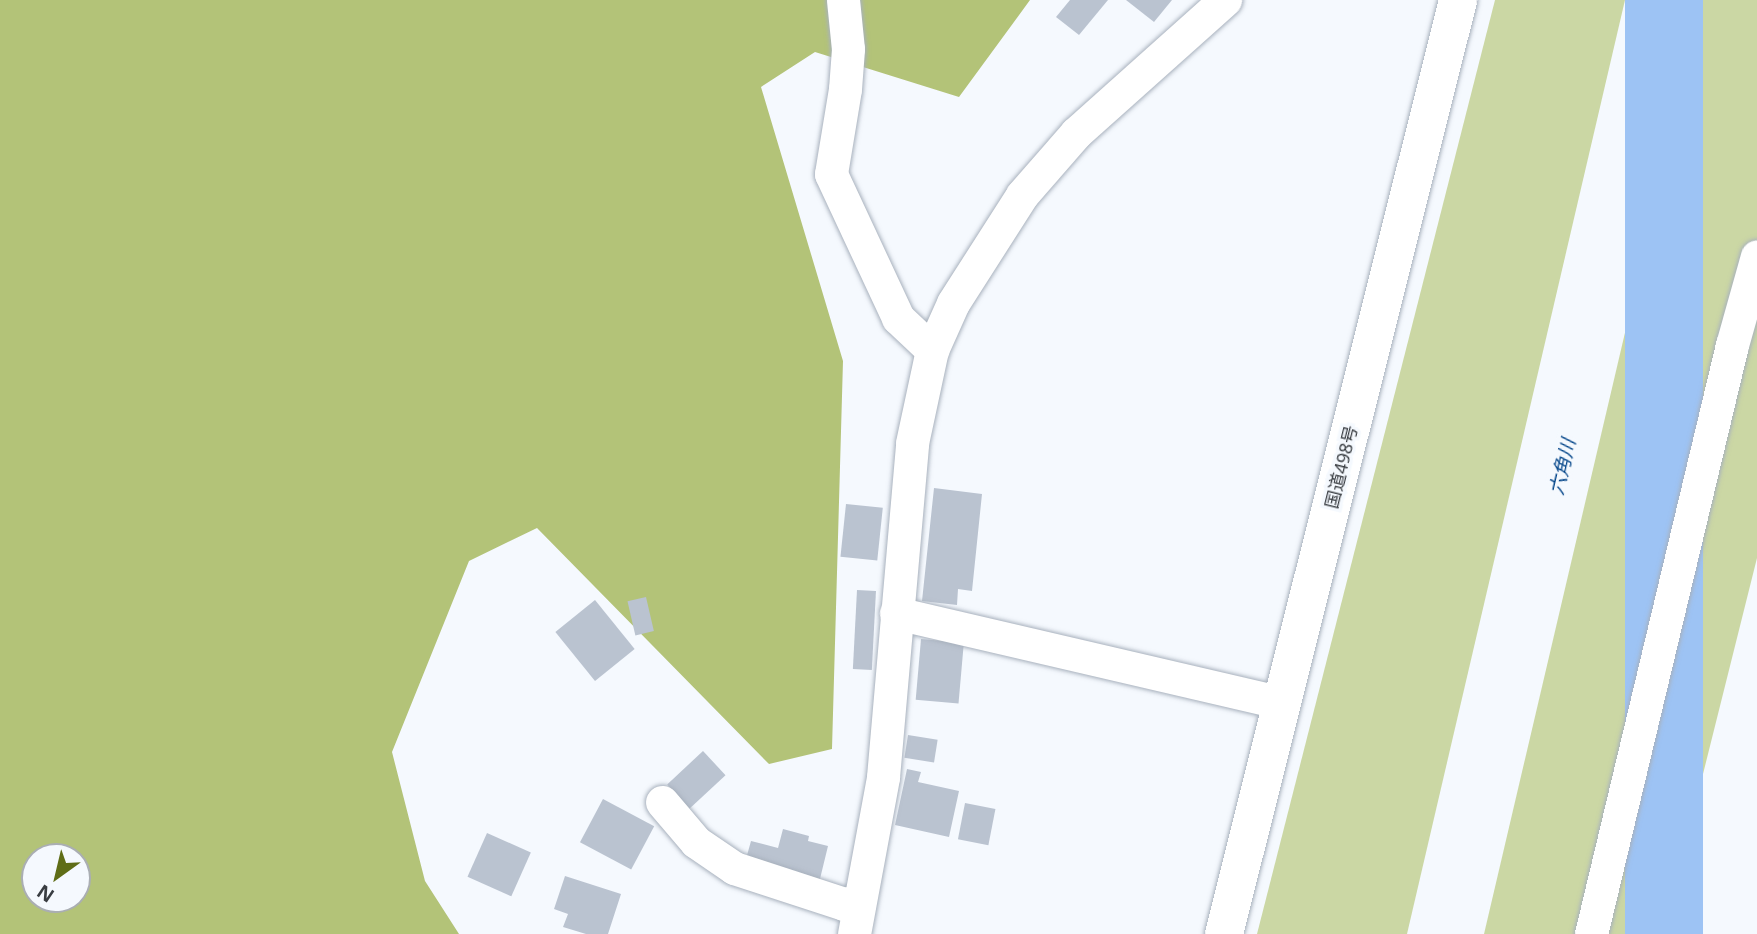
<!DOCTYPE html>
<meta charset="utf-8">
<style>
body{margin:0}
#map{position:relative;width:1757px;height:934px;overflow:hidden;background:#f5f9fe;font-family:"Noto Sans","Noto Sans JP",sans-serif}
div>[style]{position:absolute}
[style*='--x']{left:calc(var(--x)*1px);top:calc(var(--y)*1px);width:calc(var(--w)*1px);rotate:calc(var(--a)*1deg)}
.green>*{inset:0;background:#cbd7a4}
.forest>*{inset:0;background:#b3c378}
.water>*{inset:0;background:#9dc3f4;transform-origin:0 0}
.building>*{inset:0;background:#bac3d0;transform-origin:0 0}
.roads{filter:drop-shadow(0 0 2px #a8b1bd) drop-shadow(0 0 2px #a8b1bd)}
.minor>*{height:33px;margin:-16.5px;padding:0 16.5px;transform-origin:16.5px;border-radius:16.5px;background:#fff}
.trunk>*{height:38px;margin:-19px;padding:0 19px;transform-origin:19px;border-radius:19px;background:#fff}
span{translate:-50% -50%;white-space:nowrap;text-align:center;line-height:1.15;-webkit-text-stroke:7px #f5f9fe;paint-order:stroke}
.street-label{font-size:18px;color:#393d42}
.water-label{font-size:19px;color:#004388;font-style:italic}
.north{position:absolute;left:21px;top:843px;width:70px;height:70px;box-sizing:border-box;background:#f5f9fe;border:2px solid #aaaeb3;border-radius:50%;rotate:214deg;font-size:19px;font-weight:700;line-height:28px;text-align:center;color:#393d42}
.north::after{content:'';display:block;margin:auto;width:24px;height:32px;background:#5f6d17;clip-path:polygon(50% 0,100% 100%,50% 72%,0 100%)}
</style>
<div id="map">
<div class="green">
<div style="clip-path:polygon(1495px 0,1625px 0,1407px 934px,1257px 934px)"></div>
<div style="clip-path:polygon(1703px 0,1757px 0,1757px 558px,1663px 934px,1484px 934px)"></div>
</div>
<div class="forest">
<div style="clip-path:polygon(evenodd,0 0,1030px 0,959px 97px,815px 52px,761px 87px,843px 361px,832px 749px,769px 764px,537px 528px,469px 561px,392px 752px,425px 881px,459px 934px,0 934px,0 0,35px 857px,77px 857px,77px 899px,35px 899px,35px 857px)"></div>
</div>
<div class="water">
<div style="left:1625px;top:0;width:78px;height:959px"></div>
</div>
<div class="building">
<div style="clip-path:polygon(1070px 0,1108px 0,1079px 35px,1056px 17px)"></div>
<div style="clip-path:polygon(1126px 0,1172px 0,1154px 22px)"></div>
<div style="clip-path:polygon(934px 488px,982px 494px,972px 591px,958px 589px,957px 605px,922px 601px)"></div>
<div style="left:846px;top:504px;width:37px;height:53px;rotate:6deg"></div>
<div style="left:857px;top:590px;width:19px;height:79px;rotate:3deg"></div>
<div style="left:646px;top:597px;width:35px;height:19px;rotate:77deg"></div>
<div style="left:595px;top:600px;width:63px;height:51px;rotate:51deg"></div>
<div style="left:921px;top:639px;width:43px;height:61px;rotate:5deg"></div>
<div style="left:908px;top:735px;width:30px;height:23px;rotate:9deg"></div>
<div style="left:703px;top:751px;width:33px;height:49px;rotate:47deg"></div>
<div style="clip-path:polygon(907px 769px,921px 772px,918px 782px,959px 791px,949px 837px,895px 825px)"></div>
<div style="left:603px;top:799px;width:58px;height:49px;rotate:28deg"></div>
<div style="left:965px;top:803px;width:31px;height:37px;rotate:11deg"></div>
<div style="clip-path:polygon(783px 829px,809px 836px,808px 841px,828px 846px,819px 883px,746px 859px,751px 841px,778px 848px)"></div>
<div style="left:487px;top:833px;width:48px;height:48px;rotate:24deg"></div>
<div style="clip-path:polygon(565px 876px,621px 894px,608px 934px,586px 934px,563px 927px,568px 914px,554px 909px)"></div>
</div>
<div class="roads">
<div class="minor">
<div style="--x:843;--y:0;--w:49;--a:84.2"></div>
<div style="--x:848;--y:49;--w:40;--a:94.3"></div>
<div style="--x:845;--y:89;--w:86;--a:99.4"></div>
<div style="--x:831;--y:174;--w:159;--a:65"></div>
<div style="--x:898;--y:318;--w:47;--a:43.3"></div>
<div style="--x:896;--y:613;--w:396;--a:13.1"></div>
<div style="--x:662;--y:802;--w:52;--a:49.6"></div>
<div style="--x:696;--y:842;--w:46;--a:34.4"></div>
<div style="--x:734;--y:868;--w:116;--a:18.1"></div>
<div style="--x:844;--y:904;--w:15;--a:-11"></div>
<div style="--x:854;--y:934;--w:160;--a:-79.5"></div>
<div style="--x:883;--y:777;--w:335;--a:-85"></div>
<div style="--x:912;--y:443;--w:95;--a:-77.9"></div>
<div style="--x:932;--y:350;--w:51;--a:-65.9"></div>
<div style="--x:953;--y:303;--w:128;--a:-57.4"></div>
<div style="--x:1022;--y:195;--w:82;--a:-48.9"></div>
<div style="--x:1076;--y:133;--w:200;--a:-41.8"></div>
<div style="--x:1591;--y:934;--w:606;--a:-76.54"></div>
<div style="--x:1732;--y:345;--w:92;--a:-74.3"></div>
</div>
<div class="trunk">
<div style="--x:1224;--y:934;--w:963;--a:-75.93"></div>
</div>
</div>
<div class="street-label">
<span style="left:1341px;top:467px;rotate:-76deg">国道498号</span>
</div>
<div class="water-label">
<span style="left:1563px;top:467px;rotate:-77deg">六角川</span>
</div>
<div class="north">N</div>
</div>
